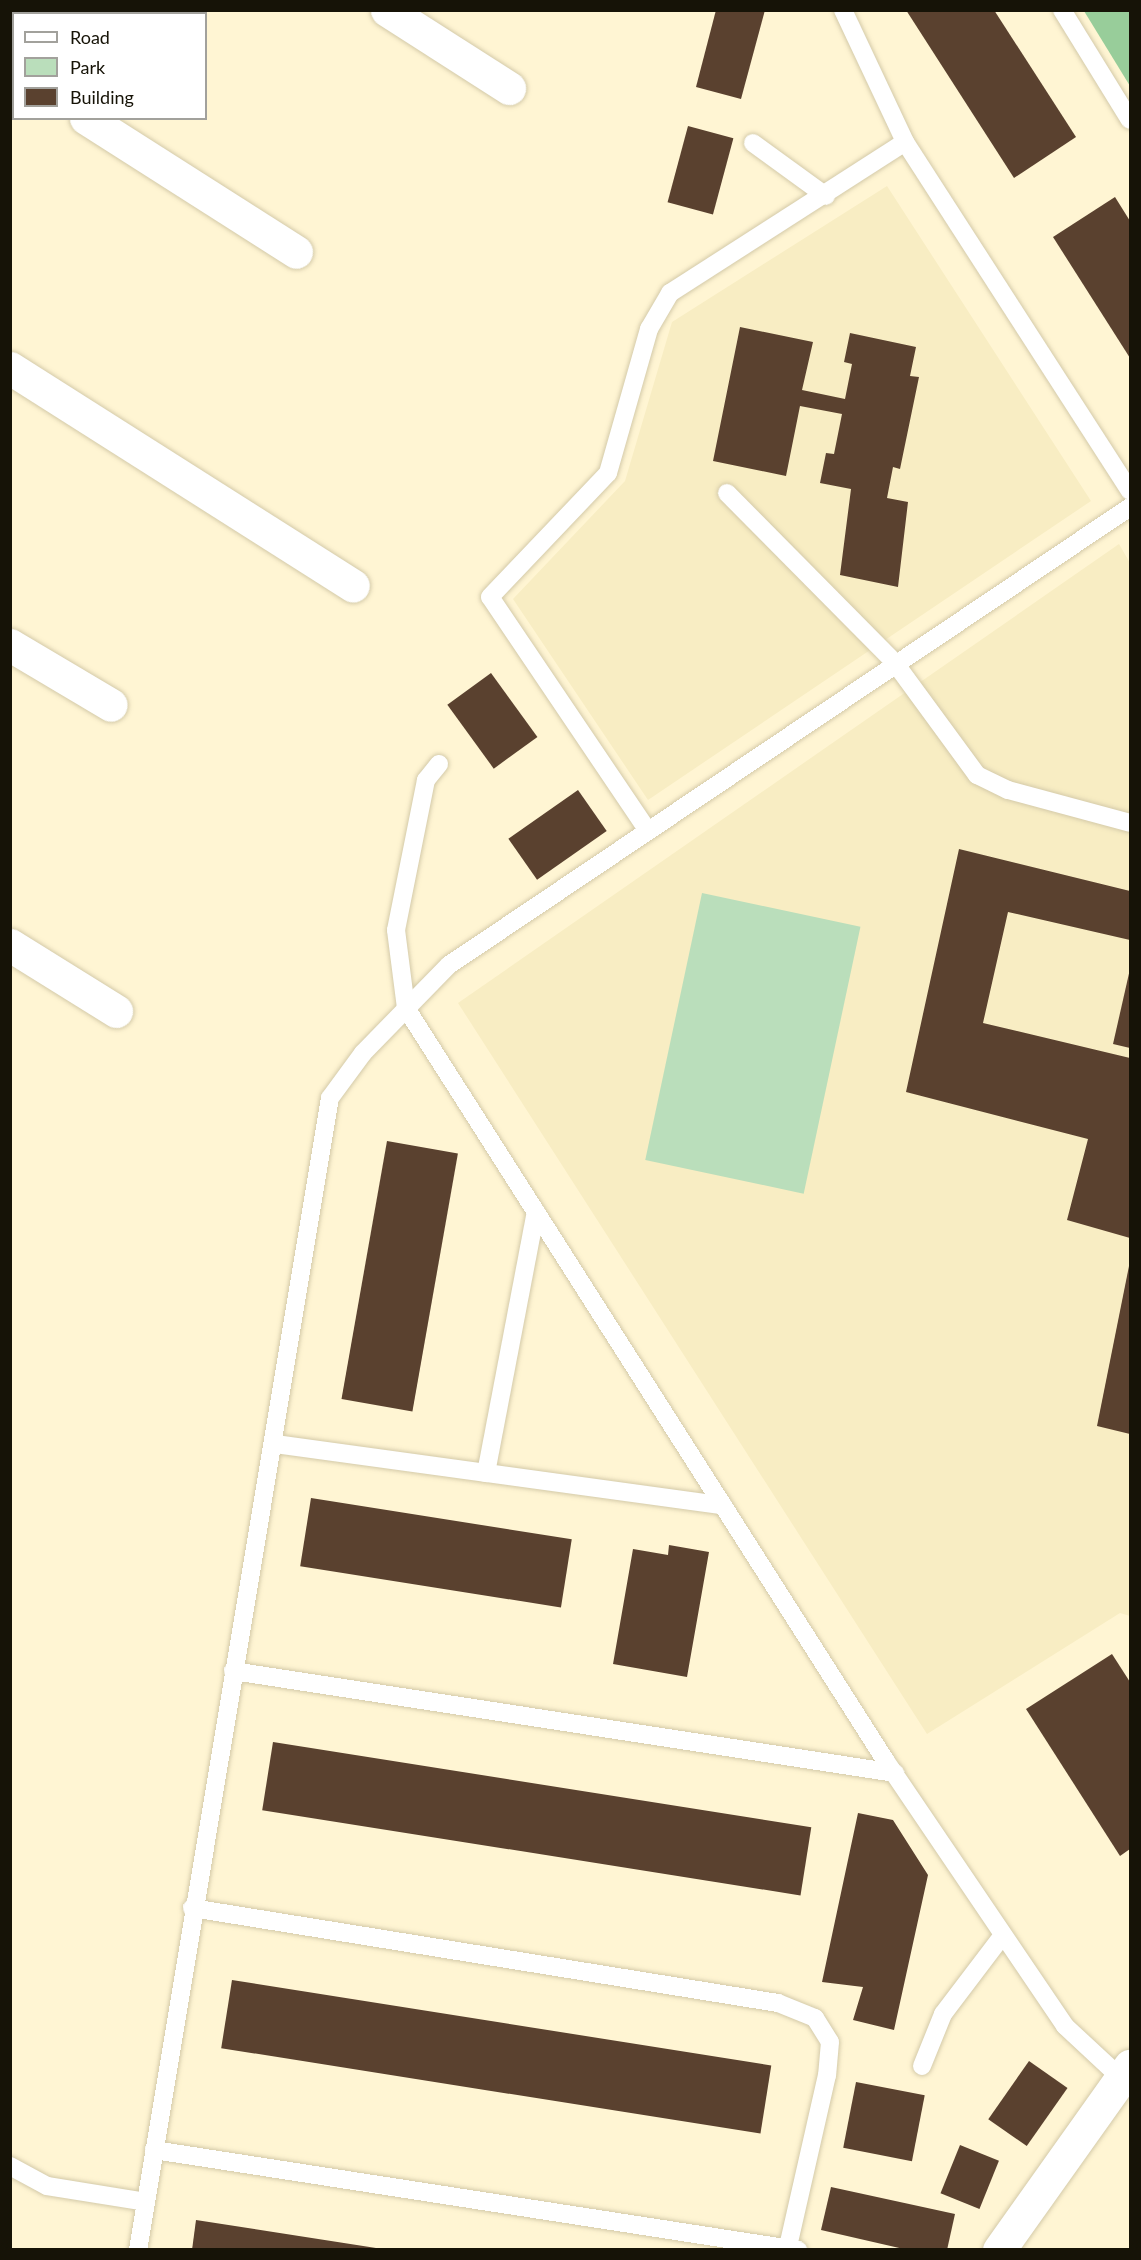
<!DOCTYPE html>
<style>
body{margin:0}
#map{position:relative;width:1141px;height:2260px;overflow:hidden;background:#fff5d3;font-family:Lato,sans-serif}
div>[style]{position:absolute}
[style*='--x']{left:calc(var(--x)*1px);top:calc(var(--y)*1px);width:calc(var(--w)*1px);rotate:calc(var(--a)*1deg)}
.built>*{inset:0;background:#f8edc3}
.green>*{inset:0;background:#badebb;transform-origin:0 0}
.forest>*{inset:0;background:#98cd9a}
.building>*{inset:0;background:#5a412f;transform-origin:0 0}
.roads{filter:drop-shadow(0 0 2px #d4caa9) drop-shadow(0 0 2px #d4caa9)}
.service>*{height:18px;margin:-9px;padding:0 9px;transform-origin:9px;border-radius:9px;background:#fff}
.minor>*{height:33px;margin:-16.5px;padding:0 16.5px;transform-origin:16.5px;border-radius:16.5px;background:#fff}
span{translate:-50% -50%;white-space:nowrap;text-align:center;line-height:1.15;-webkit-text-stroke:6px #fff;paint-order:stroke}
.frame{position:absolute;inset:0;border:12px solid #161307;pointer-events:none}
.legend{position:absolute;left:12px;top:12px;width:195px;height:108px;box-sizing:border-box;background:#fff;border:2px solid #a2a19c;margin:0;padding:8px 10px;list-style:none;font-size:18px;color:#161307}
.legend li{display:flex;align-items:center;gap:12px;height:30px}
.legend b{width:30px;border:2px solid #a2a19c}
</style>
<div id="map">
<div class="built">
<div style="clip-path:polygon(887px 186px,1091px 501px,648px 800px,513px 599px,625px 481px,672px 322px)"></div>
<div style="clip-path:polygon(1119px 544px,1130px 563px,1130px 1616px,1120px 1613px,927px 1734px,458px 1003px)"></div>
</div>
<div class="green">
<div style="left:702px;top:893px;width:162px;height:273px;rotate:12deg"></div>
</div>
<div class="forest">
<div style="clip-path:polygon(1084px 11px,1130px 11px,1130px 86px)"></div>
</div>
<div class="building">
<div style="clip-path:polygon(716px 10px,765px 10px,741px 99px,696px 87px)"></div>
<div style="clip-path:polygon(906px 10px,994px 10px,1076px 137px,1014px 178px)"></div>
<div style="left:688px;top:126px;width:47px;height:79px;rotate:15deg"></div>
<div style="clip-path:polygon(1115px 197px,1130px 221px,1130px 358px,1053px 237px)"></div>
<div style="clip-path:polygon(740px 327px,813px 342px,802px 390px,845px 399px,852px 364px,844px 362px,850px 333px,916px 347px,910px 376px,919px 377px,900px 469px,893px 467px,887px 498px,908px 502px,898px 587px,840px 575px,851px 489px,820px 483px,826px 453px,834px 454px,842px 414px,800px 406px,786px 476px,713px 461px)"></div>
<div style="left:491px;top:673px;width:79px;height:54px;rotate:54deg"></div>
<div style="left:578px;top:790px;width:50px;height:85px;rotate:55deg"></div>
<div style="clip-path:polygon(959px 849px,1130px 891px,1130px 940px,1008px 912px,983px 1023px,1130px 1058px,1130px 1238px,1067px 1220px,1088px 1139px,906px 1092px)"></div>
<div style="clip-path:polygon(1130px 969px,1130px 1048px,1113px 1044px)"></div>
<div style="left:387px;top:1141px;width:72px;height:262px;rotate:10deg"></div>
<div style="clip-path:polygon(1129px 1266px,1130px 1266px,1130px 1434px,1097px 1426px)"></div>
<div style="left:311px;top:1498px;width:264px;height:69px;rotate:9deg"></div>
<div style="clip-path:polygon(669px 1545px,709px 1552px,687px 1677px,613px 1664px,633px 1549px,668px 1555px)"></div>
<div style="clip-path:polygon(1112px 1654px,1130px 1682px,1130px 1849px,1120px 1856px,1026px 1709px)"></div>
<div style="left:273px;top:1742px;width:545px;height:69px;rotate:9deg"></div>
<div style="clip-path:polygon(858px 1813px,893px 1820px,928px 1875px,894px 2030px,853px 2020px,863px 1987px,822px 1982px)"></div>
<div style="left:232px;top:1980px;width:546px;height:69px;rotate:9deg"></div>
<div style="left:1029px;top:2061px;width:47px;height:71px;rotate:35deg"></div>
<div style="left:856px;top:2082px;width:70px;height:67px;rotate:11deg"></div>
<div style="left:960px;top:2145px;width:42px;height:52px;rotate:22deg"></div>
<div style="clip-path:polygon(831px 2187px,955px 2214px,947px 2250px,908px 2250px,821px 2230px)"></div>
<div style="clip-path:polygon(196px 2220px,376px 2248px,376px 2250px,192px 2250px)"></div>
</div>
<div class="roads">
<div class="service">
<div style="--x:843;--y:10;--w:146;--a:64.8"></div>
<div style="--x:905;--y:142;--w:415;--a:57.2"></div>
<div style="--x:1062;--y:10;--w:129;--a:58.3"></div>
<div style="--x:753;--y:143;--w:90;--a:36"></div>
<div style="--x:727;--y:493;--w:239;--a:45.3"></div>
<div style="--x:895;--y:663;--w:139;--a:53.8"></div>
<div style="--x:977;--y:775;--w:34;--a:26"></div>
<div style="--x:1008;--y:790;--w:126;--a:15.1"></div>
<div style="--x:439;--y:764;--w:21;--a:129"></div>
<div style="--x:426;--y:780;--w:153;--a:101.3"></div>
<div style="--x:396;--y:930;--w:79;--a:82.7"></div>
<div style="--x:406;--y:1008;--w:892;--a:57.5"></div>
<div style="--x:885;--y:1760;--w:321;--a:55.9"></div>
<div style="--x:1065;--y:2026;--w:78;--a:42.9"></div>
<div style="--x:648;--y:831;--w:282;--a:-124"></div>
<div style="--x:490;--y:597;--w:171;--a:-46.4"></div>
<div style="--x:608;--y:473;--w:150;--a:-74.1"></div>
<div style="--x:649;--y:329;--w:42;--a:-59.7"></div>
<div style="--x:670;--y:293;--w:279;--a:-32.7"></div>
<div style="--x:275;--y:1444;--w:452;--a:7.8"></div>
<div style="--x:486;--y:1473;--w:266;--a:-79.2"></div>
<div style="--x:233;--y:1671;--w:670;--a:8.76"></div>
<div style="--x:192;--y:1908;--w:594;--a:9.21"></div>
<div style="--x:778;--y:2003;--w:40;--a:22"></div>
<div style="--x:815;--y:2018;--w:28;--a:58"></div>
<div style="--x:830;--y:2042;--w:33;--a:95"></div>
<div style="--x:827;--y:2075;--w:176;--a:102.8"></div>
<div style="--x:922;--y:2066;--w:56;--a:-68"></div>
<div style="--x:943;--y:2014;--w:99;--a:-52.8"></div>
<div style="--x:154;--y:2150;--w:652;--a:8.83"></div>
<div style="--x:10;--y:2166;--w:42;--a:28.4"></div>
<div style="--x:47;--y:2186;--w:100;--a:9.2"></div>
<div style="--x:138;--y:2250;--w:1168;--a:-80.54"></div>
<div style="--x:330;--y:1098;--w:56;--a:-53.7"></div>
<div style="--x:363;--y:1053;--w:123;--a:-45.7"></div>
<div style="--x:449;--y:965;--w:821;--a:-33.92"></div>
</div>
<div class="minor">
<div style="--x:387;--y:10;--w:145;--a:32.6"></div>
<div style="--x:10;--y:70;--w:4;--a:27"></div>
<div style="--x:86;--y:118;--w:249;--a:32.5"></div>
<div style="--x:10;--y:368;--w:406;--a:32.4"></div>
<div style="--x:10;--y:645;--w:117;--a:30.7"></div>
<div style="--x:10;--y:945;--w:125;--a:31.9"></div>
<div style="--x:999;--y:2250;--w:226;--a:-54.6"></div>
</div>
</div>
<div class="frame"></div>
<ul class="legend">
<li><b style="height:8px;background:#fff"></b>Road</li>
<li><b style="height:16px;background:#badebb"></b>Park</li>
<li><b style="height:16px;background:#5a412f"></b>Building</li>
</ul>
</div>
